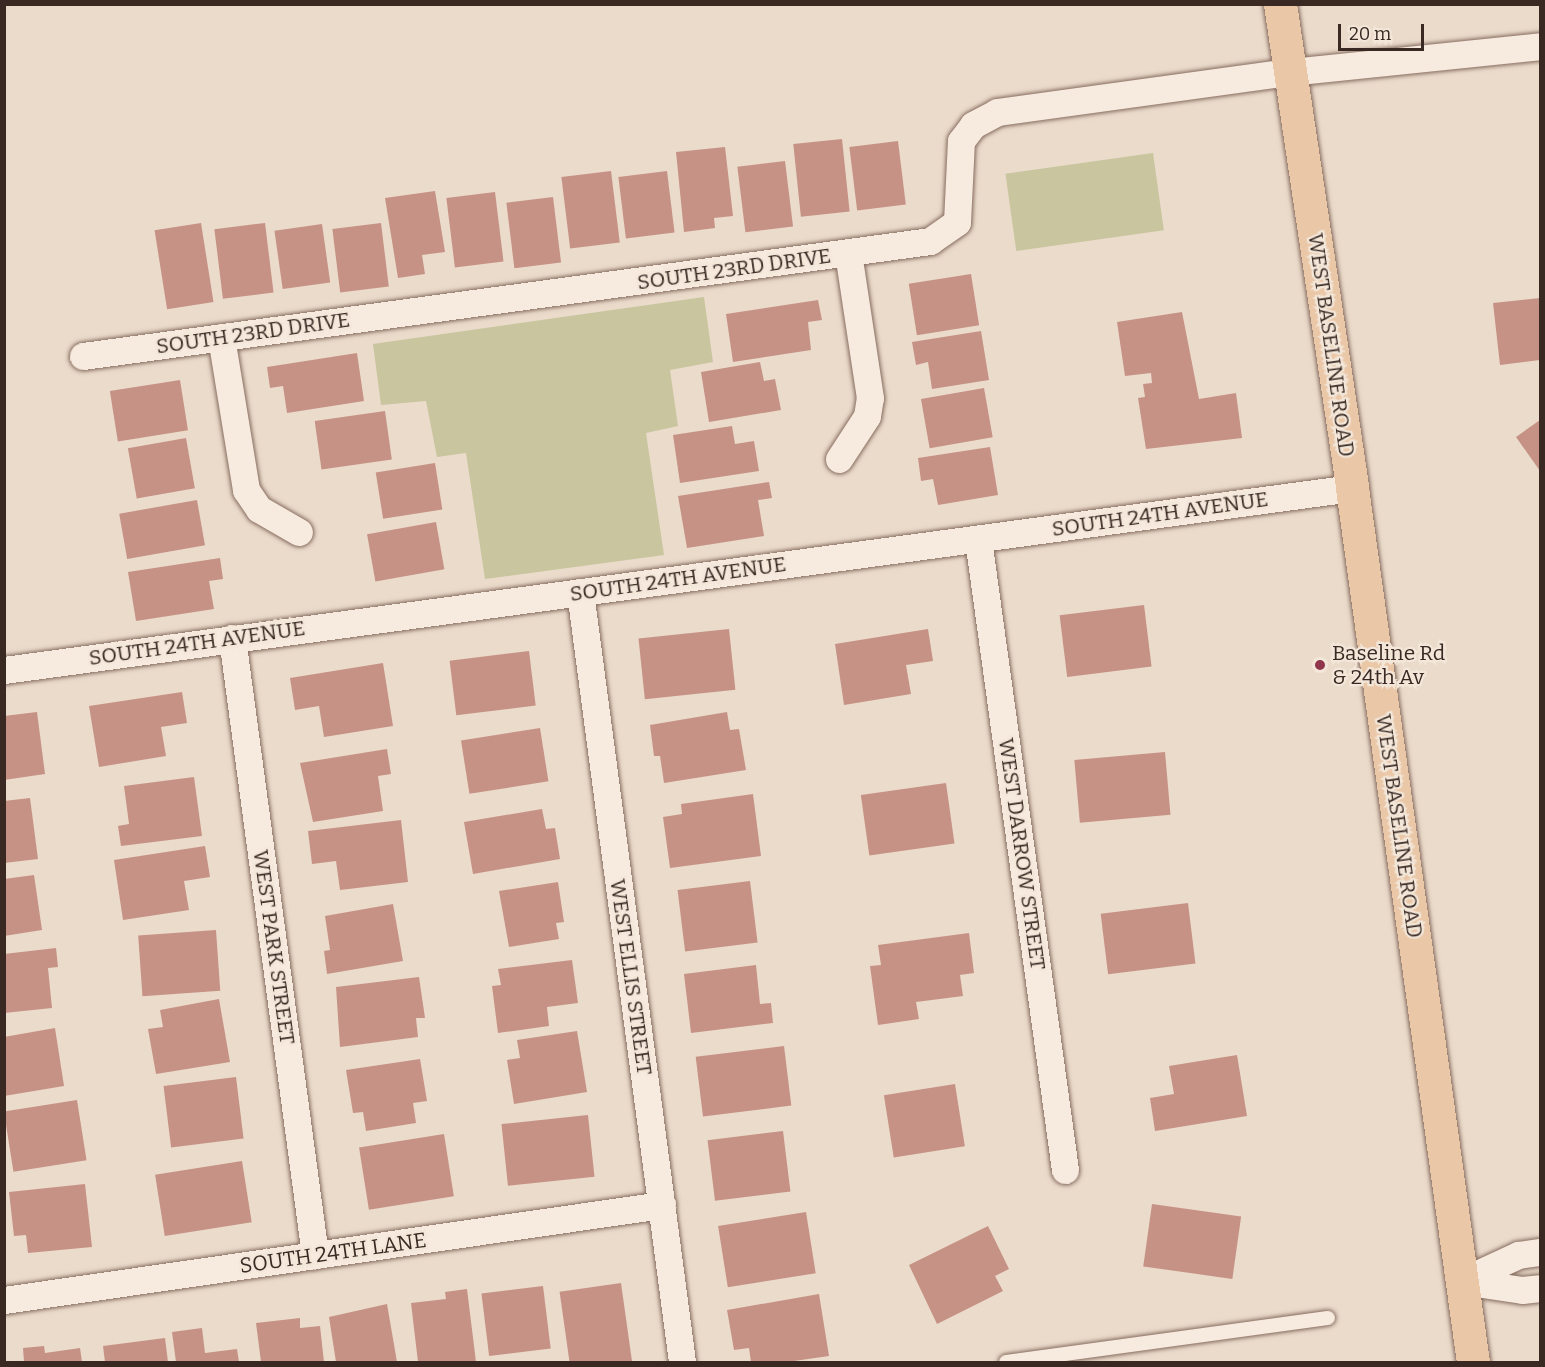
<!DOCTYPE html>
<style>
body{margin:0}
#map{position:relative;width:1545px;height:1367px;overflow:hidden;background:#ebdbcb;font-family:Bitter,serif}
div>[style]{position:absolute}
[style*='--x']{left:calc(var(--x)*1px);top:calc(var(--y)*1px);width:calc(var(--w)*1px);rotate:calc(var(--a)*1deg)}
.green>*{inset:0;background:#c9c59f;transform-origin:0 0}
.building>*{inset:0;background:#c69285;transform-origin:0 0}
.roads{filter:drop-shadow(0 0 2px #876d60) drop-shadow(0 0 2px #876d60)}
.lane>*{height:14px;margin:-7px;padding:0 7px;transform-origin:7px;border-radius:7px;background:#f7eade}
.street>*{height:27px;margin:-13.5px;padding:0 13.5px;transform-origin:13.5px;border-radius:13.5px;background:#f7eade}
.primary>*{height:33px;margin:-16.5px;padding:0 16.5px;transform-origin:16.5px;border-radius:16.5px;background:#eac7a7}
.dots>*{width:16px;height:16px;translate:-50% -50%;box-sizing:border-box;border:3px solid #f3e7da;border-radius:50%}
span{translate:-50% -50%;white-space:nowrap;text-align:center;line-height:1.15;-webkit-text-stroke:4.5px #f3e7da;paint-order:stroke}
.street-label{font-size:21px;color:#392922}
.poi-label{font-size:21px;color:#392922}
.left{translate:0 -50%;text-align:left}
.frame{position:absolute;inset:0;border:6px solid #392922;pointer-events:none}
.scale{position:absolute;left:1338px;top:24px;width:86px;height:27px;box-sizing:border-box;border:3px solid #392922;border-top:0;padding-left:8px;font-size:18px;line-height:21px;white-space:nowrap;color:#392922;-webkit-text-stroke:4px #f3e7da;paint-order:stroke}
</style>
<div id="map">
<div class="green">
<div style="left:1153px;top:153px;width:78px;height:149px;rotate:82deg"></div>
<div style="clip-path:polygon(704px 297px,713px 362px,670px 370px,678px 426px,646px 433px,664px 555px,485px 579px,466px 453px,437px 457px,426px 401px,381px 405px,373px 344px)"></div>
</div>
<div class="building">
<div style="left:842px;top:139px;width:73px;height:49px;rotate:84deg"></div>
<div style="left:898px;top:141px;width:64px;height:49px;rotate:83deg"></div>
<div style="clip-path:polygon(725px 147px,733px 216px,714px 218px,715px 228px,684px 232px,676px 152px)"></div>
<div style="left:785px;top:161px;width:66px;height:48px;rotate:83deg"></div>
<div style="left:611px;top:171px;width:72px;height:50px;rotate:83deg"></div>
<div style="left:667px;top:171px;width:62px;height:49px;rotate:83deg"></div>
<div style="clip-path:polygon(435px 191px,445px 252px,422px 255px,425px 274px,398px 278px,385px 198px)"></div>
<div style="left:495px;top:192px;width:70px;height:49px;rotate:83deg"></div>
<div style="left:553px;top:197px;width:66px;height:47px;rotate:83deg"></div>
<div style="left:201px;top:223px;width:80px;height:47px;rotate:81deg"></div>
<div style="left:265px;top:223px;width:70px;height:51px;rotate:83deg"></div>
<div style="left:381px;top:223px;width:64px;height:49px;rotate:83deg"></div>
<div style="left:322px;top:224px;width:59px;height:48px;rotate:82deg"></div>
<div style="left:971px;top:274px;width:52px;height:63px;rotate:81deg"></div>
<div style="clip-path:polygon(1540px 298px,1540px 360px,1500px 365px,1493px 303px)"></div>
<div style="clip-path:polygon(818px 300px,822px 320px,808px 322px,811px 350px,733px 362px,726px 314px)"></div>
<div style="clip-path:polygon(1182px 312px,1199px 399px,1236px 393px,1242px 438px,1146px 449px,1138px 398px,1145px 397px,1143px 384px,1152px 383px,1151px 373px,1125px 376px,1117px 322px)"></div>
<div style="clip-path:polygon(981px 331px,989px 380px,932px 389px,928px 362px,916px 365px,912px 342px)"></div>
<div style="clip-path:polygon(357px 353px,364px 401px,287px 413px,283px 386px,270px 388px,267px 367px)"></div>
<div style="clip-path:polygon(760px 362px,764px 381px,775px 379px,781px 410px,709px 422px,701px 372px)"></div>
<div style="left:180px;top:380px;width:51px;height:71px;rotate:81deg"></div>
<div style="left:984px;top:388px;width:50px;height:64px;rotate:80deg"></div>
<div style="left:385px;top:411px;width:49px;height:71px;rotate:82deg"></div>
<div style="clip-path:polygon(1540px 420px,1540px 471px,1516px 437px)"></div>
<div style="clip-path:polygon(732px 426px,735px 444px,754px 441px,759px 471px,680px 483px,673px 435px)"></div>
<div style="left:186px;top:438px;width:51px;height:59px;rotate:80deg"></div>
<div style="clip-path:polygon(990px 447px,998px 495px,938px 505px,933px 479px,921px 481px,918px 458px)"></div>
<div style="left:435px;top:463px;width:47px;height:60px;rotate:81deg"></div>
<div style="clip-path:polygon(769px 482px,772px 498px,758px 500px,764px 536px,687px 548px,678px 496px)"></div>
<div style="left:197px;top:500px;width:46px;height:79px;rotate:80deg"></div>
<div style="left:436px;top:522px;width:48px;height:70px;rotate:80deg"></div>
<div style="clip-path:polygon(220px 558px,223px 579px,209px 581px,214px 609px,136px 621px,128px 572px)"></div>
<div style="left:1144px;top:605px;width:62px;height:85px;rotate:83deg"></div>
<div style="left:729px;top:629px;width:61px;height:91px;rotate:84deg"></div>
<div style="clip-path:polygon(928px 629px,933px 661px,906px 665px,911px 694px,844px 705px,835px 644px)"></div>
<div style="left:529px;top:651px;width:55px;height:80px;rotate:83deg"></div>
<div style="clip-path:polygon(383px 663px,393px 726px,324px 737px,319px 706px,295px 710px,290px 678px)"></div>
<div style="clip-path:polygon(182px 692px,187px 723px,161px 727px,166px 756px,99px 767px,89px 706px)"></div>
<div style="clip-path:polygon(37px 712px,45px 774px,4px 780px,4px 716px)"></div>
<div style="clip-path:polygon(727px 712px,730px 730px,739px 729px,746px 770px,664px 783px,660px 756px,654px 756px,650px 725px)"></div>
<div style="left:540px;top:728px;width:54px;height:80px;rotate:81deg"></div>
<div style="clip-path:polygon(387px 749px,391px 774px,378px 776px,383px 811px,313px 822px,300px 763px)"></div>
<div style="left:1165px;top:752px;width:63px;height:91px;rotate:85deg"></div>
<div style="clip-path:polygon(194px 777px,202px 836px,121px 846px,118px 826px,129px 824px,124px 786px)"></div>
<div style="left:946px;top:783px;width:61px;height:86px;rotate:82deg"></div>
<div style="clip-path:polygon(753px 794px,761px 856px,670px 868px,663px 817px,682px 814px,681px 804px)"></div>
<div style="clip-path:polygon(30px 798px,38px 859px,4px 863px,4px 801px)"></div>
<div style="clip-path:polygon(542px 809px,546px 829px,555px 828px,560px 859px,473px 874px,464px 822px)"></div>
<div style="clip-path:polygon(401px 820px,408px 882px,340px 890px,336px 861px,312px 864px,308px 831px)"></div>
<div style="clip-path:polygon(205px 846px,210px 877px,184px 881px,189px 910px,123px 920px,114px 860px)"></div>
<div style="clip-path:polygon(34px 875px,42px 930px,4px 936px,4px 879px)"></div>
<div style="left:750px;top:881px;width:62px;height:73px;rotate:83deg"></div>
<div style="clip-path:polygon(558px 882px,564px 922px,556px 923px,559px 939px,509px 947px,499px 891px)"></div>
<div style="left:1188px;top:903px;width:61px;height:88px;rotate:83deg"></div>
<div style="clip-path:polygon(393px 904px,403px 961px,327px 974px,324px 951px,330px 950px,325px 916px)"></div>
<div style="left:216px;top:930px;width:61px;height:78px;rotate:86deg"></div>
<div style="clip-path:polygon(969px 933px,974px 973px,960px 975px,963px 996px,916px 1002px,919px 1019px,878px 1025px,870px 966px,881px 965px,878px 945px)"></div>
<div style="clip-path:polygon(56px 948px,58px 967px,48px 968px,52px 1008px,4px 1013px,4px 954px)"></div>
<div style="clip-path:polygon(572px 960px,578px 1003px,547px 1007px,549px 1026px,498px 1033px,492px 986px,501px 985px,498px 969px)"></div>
<div style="clip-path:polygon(756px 965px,760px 1004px,771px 1003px,773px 1023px,691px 1033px,684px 974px)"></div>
<div style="clip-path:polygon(419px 977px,425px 1018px,416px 1018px,418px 1037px,340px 1047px,336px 987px)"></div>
<div style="clip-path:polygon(219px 999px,230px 1062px,156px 1074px,148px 1029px,163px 1027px,160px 1010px)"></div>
<div style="clip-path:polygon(55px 1028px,64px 1086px,4px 1096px,4px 1037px)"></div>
<div style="clip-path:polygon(577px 1031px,587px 1092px,514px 1104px,507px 1060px,520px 1058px,517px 1040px)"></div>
<div style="left:784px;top:1046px;width:60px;height:89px;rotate:83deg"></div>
<div style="clip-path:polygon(1237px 1055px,1247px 1116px,1155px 1131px,1150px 1098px,1174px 1094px,1169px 1066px)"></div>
<div style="clip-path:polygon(420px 1059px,427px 1101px,413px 1103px,416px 1123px,366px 1131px,363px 1112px,353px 1113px,346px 1070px)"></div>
<div style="left:236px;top:1077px;width:62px;height:73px;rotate:83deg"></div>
<div style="left:955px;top:1084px;width:63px;height:72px;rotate:81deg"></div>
<div style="left:77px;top:1100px;width:61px;height:74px;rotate:81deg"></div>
<div style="left:588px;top:1115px;width:62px;height:87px;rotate:84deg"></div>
<div style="left:783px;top:1131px;width:61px;height:76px;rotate:83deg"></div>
<div style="left:444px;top:1134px;width:63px;height:86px;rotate:81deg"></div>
<div style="left:242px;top:1161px;width:62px;height:88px;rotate:81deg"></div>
<div style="clip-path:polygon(85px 1184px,92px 1247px,28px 1253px,26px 1235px,14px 1236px,9px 1192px)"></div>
<div style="left:1152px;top:1204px;width:90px;height:63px;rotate:8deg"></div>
<div style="left:806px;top:1212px;width:62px;height:89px;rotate:81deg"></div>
<div style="clip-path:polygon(988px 1226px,1009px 1269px,995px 1276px,1003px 1291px,937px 1324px,909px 1265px)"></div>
<div style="left:621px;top:1283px;width:80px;height:62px;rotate:82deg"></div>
<div style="left:543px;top:1286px;width:63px;height:62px;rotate:83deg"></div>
<div style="clip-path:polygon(467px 1289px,476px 1362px,418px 1362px,411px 1303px,446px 1299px,445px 1292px)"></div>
<div style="clip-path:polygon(819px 1294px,829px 1356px,787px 1362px,751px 1362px,749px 1348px,734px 1350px,727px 1310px)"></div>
<div style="clip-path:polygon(387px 1304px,397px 1362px,336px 1362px,329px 1317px)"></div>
<div style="clip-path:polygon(300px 1318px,300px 1328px,320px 1326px,324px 1362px,261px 1362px,256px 1323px)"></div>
<div style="clip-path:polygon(202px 1328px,205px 1353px,237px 1349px,239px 1362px,176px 1362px,172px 1332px)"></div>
<div style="clip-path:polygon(165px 1338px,168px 1362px,105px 1362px,103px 1346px)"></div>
<div style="clip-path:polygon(44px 1346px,45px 1353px,80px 1348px,82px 1362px,24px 1362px,23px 1348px)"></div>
</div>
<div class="roads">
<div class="lane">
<div style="--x:1006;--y:1362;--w:325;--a:-7.8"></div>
</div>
<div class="street">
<div style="--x:221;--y:337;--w:155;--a:80.7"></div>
<div style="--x:246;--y:490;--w:23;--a:56"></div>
<div style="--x:259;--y:509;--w:46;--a:29.9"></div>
<div style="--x:83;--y:356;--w:855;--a:-7.73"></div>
<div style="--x:930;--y:241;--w:33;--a:-35"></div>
<div style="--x:957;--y:222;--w:81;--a:-87.2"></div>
<div style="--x:961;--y:141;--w:20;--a:-53"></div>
<div style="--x:973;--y:125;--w:27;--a:-28"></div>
<div style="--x:997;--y:112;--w:296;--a:-7.8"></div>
<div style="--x:1290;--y:72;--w:251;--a:-5.9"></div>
<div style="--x:839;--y:459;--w:51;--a:-56.9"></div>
<div style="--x:867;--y:416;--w:18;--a:-81"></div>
<div style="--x:870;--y:398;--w:147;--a:-98.6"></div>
<div style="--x:978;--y:539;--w:637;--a:82.15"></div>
<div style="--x:580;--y:592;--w:777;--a:82.45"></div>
<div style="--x:232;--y:638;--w:623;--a:82.34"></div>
<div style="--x:4;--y:670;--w:1360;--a:-7.69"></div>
<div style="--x:1462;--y:1281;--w:62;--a:-24.9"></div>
<div style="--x:1518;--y:1255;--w:22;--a:-8"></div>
<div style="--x:1462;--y:1281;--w:61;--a:8.5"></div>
<div style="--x:1522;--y:1290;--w:18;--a:-6"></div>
<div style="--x:4;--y:1300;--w:665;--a:-8.22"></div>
</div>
<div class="primary">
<div style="--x:1280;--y:4;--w:489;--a:81.5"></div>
<div style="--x:1352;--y:488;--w:882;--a:82.12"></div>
</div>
</div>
<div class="dots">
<div style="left:1320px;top:665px;background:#91364a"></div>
</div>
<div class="street-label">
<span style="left:734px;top:269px;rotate:-8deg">SOUTH 23RD DRIVE</span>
<span style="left:253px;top:333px;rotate:-8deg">SOUTH 23RD DRIVE</span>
<span style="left:1331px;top:345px;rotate:82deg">WEST BASELINE ROAD</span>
<span style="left:1160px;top:514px;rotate:-8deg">SOUTH 24TH AVENUE</span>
<span style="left:678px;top:579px;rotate:-8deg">SOUTH 24TH AVENUE</span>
<span style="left:197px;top:643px;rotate:-8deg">SOUTH 24TH AVENUE</span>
<span style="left:1399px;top:826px;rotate:82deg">WEST BASELINE ROAD</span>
<span style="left:1022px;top:854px;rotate:82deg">WEST DARROW STREET</span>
<span style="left:274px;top:947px;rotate:82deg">WEST PARK STREET</span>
<span style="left:631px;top:977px;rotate:82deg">WEST ELLIS STREET</span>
<span style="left:333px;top:1253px;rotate:-8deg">SOUTH 24TH LANE</span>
</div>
<div class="poi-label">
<span class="left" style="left:1332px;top:665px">Baseline Rd<br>&amp; 24th Av</span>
</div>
<div class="frame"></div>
<div class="scale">20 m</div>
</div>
